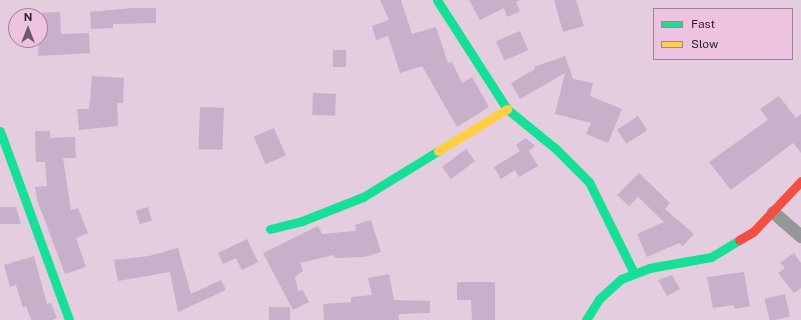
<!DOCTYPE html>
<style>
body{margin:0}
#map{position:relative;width:801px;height:320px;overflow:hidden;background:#e4cdde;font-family:"Public Sans",sans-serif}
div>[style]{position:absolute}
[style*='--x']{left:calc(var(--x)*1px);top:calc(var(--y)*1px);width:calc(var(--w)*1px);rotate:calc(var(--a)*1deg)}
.building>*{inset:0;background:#c7b0ca;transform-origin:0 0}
.street>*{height:13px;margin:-6.5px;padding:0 6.5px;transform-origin:6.5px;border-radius:6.5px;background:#969797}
.fast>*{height:9px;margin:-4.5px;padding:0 4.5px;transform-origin:4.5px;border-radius:4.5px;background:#16e098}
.slow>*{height:9px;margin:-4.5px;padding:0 4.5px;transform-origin:4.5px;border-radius:4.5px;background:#ffcf43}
.jam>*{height:9px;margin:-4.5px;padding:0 4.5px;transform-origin:4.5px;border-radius:4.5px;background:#f24e42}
span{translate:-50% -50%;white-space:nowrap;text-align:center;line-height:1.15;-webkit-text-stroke:4px #eec3e2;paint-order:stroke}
.legend{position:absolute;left:653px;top:8px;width:140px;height:52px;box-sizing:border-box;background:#eec3e2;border:1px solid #a08198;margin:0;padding:5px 7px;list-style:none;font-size:12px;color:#2c1d29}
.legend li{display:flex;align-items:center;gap:8px;height:20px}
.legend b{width:20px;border:1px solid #a08198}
.north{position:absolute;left:8px;top:8px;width:40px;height:40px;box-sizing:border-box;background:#eec3e2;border:1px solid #a08198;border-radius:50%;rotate:0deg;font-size:11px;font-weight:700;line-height:16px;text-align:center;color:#2c1d29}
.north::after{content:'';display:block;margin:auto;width:14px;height:18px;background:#6c5b68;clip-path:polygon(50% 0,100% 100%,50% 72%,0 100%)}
</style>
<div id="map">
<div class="building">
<div style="clip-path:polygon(380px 0,401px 0,412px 34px,436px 27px,448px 63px,452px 62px,462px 83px,472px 77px,489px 107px,457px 127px,422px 66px,400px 73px,388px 36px,376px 40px,372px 26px,389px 20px)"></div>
<div style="clip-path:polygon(469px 0,520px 0,516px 2px,520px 11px,507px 17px,504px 8px,480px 20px)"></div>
<div style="clip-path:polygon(554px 0,576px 0,584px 26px,563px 32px)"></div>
<div style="clip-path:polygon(131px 8px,156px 8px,156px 23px,113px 24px,113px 28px,91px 29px,90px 12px)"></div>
<div style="clip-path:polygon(60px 12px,61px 34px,89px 33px,90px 53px,38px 56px,40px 13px)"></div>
<div style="left:520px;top:31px;width:21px;height:26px;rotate:67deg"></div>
<div style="left:333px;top:50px;width:13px;height:17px"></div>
<div style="clip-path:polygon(565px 56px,573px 79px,593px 83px,590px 96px,622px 109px,608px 143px,586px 134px,591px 123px,555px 114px,565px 73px,520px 99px,511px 83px,535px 69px,534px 67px)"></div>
<div style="clip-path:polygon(92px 76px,124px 78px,123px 103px,117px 103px,118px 126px,79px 130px,77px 109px,89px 109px)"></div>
<div style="left:313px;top:93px;width:23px;height:22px;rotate:2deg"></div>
<div style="clip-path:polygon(779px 96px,796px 118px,801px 114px,801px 153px,793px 143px,731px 190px,709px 162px,768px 120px,760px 109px)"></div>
<div style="left:200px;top:107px;width:24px;height:42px;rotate:2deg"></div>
<div style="left:638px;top:116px;width:17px;height:25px;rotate:57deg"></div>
<div style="left:274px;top:128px;width:30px;height:22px;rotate:67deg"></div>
<div style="clip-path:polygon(35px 131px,50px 131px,50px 138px,75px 137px,76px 158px,63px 158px,71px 210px,78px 208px,88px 233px,76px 238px,86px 267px,65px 274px,37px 200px,35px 187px,47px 186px,45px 162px,36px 162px)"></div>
<div style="clip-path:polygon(526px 138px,535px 146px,529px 151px,538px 166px,519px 177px,515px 170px,501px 179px,494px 167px,520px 151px,516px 145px)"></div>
<div style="left:466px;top:149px;width:15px;height:30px;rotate:53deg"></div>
<div style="clip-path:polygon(639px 173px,670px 203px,665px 209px,694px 234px,683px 246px,679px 243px,647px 257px,637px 234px,664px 222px,638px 197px,629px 206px,617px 195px)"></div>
<div style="clip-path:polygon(0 207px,16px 207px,21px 224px,0 224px)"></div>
<div style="left:148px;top:207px;width:14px;height:13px;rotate:73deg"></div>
<div style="clip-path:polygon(371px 220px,381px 252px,364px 257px,335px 258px,334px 255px,300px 263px,303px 271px,295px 277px,298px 291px,303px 290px,309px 302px,293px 310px,263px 253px,318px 226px,322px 234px,356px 231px,355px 225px)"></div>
<div style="clip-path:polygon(247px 239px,258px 262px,242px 270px,236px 258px,223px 264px,218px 253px)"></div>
<div style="clip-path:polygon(178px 248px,191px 294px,221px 280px,226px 290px,178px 312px,170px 272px,118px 281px,114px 260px,149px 256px)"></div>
<div style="clip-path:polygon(794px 253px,801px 263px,801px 288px,794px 293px,778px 273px,785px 268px,780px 263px)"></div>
<div style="clip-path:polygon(34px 256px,47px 304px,51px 303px,57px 318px,52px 320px,31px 320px,26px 306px,23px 308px,16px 285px,10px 287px,4px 265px)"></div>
<div style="clip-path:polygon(744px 272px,750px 306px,735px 309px,734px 305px,713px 308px,707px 277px)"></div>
<div style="clip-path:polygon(389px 274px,394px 300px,430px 301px,430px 313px,399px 314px,399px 320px,324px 320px,323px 304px,351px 302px,351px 297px,372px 295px,368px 278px)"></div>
<div style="clip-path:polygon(672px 275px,680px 289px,667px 296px,658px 280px)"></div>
<div style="clip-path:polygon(457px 282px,495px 282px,495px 320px,472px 320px,471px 300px,457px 300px)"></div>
<div style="left:785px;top:294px;width:23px;height:21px;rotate:77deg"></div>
<div style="left:269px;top:307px;width:21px;height:13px"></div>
</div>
<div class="street">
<div style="--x:773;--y:212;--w:37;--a:41"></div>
</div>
<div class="fast">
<div style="--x:437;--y:0;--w:130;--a:57.3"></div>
<div style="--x:507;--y:109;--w:63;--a:39.2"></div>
<div style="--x:556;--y:149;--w:47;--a:45"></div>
<div style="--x:589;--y:182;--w:102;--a:63.7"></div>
<div style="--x:0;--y:131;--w:201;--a:69.9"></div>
<div style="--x:270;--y:229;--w:33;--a:-14"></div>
<div style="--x:302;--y:221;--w:66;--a:-21.5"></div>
<div style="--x:363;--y:197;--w:88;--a:-31.5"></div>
<div style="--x:586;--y:320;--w:25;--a:-58"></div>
<div style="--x:599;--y:299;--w:30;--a:-42"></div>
<div style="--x:621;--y:279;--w:30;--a:-21"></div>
<div style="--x:649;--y:268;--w:63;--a:-10.1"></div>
<div style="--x:711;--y:257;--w:33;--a:-31"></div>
</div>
<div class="slow">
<div style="--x:438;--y:151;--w:81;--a:-31.3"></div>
</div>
<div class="jam">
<div style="--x:739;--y:240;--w:16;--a:-30"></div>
<div style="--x:753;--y:232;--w:70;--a:-46.7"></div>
</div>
<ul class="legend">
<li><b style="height:5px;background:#16e098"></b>Fast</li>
<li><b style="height:5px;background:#ffcf43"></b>Slow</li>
</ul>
<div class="north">N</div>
</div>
